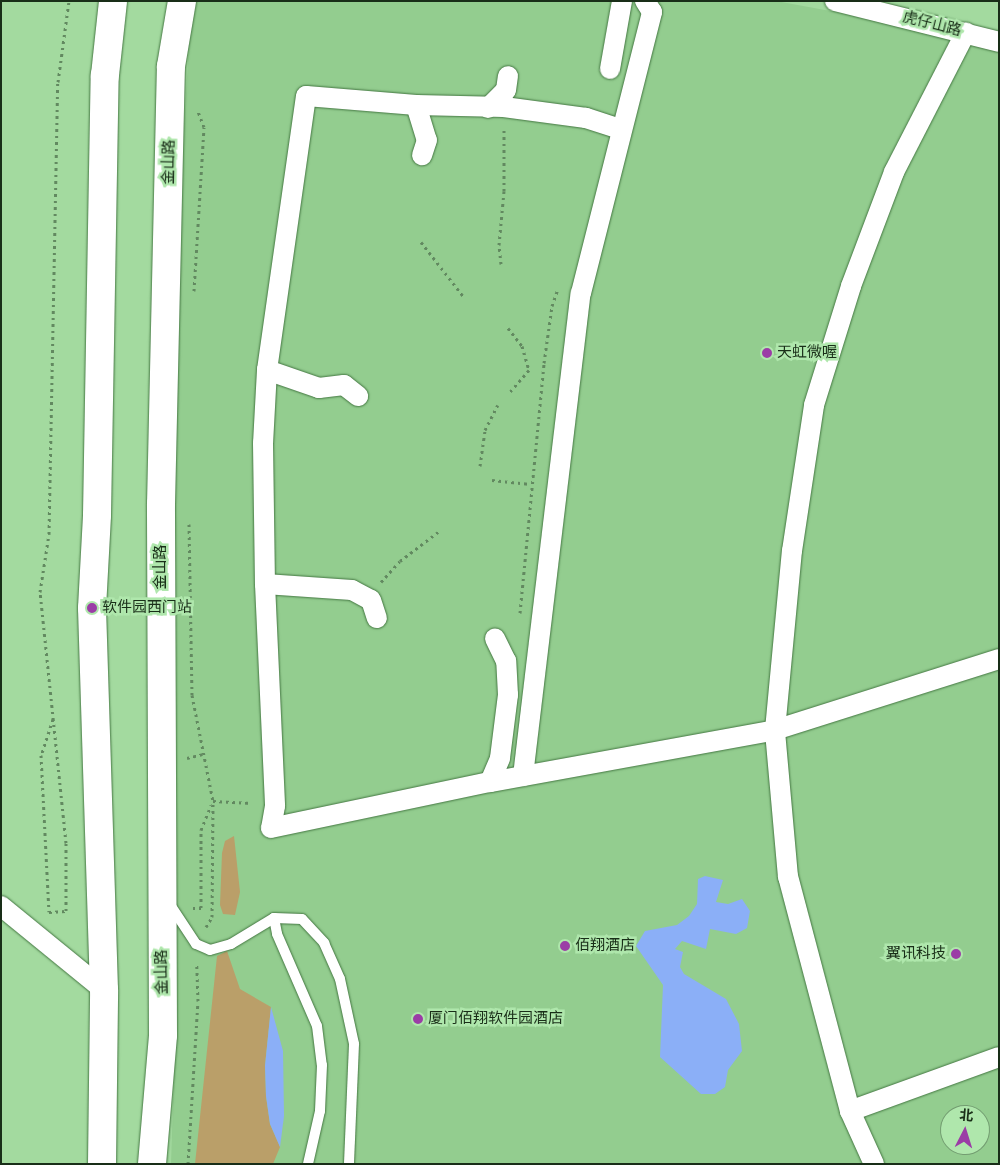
<!DOCTYPE html>
<meta charset="utf-8">
<style>
body{margin:0}
#map{position:relative;width:1000px;height:1165px;overflow:hidden;background:#a3da9f;font-family:Signika,"Noto Sans SC",sans-serif}
div>[style]{position:absolute}
[style*='--x']{left:calc(var(--x)*1px);top:calc(var(--y)*1px);width:calc(var(--w)*1px);rotate:calc(var(--a)*1deg)}
.built>*{inset:0;background:#93cd8f}
.green>*{inset:0;background:#ba9f69}
.water>*{inset:0;background:#8baff7}
.path>*{height:3px;margin-top:-1.5px;transform-origin:0;background:repeating-linear-gradient(90deg,#628960 0 2.5px,transparent 0 6.5px)}
.roads{filter:drop-shadow(0 0 1px #447742) drop-shadow(0 0 1px #447742)}
.service>*{height:10px;margin:-5px;padding:0 5px;transform-origin:5px;border-radius:5px;background:#fff}
.minor>*{height:20px;margin:-10px;padding:0 10px;transform-origin:10px;border-radius:10px;background:#fff}
.secondary>*{height:28px;margin:-14px;padding:0 14px;transform-origin:14px;border-radius:14px;background:#fff}
.dots>*{width:14px;height:14px;translate:-50% -50%;box-sizing:border-box;border:2px solid #afe7ac;border-radius:50%}
span{translate:-50% -50%;white-space:nowrap;text-align:center;line-height:1.15;-webkit-text-stroke:5px #afe7ac;paint-order:stroke}
.street-label{font-size:15px;color:#192e18}
.poi-label{font-size:15px;color:#192e18}
.left{translate:0 -50%;text-align:left}
.right{translate:-100% -50%;text-align:right}
.frame{position:absolute;inset:0;border:2px solid #192e18;pointer-events:none}
.north{position:absolute;left:940px;top:1105px;width:50px;height:50px;box-sizing:border-box;background:#afe7ac;border:1px solid #739d71;border-radius:50%;rotate:5deg;font-size:14px;font-weight:700;line-height:20px;text-align:center;color:#192e18}
.north::after{content:'';display:block;margin:auto;width:18px;height:22px;background:#9b3da6;clip-path:polygon(50% 0,100% 100%,50% 72%,0 100%)}
</style>
<div id="map">
<div class="built">
<div style="clip-path:polygon(evenodd,197px 1px,776px 1px,852px 15px,999px 51px,999px 1164px,171px 1164px,177px 978px,172px 458px,181px 182px,189px 42px,197px 1px,950px 1115px,980px 1115px,980px 1145px,950px 1145px,950px 1115px)"></div>
</div>
<div class="green">
<div style="clip-path:polygon(234px 836px,240px 892px,235px 915px,223px 914px,220px 905px,222px 853px,225px 841px)"></div>
<div style="clip-path:polygon(227px 951px,240px 989px,271px 1007px,265px 1066px,266px 1096px,270px 1124px,280px 1147px,273px 1164px,195px 1164px,217px 956px)"></div>
</div>
<div class="water">
<div style="clip-path:polygon(705px 876px,723px 880px,716px 902px,728px 904px,742px 899px,750px 911px,747px 928px,736px 934px,710px 929px,706px 949px,682px 941px,675px 949px,683px 952px,680px 967px,684px 974px,726px 999px,739px 1024px,742px 1051px,728px 1070px,725px 1087px,715px 1094px,701px 1094px,660px 1057px,663px 985px,636px 946px,645px 931px,677px 925px,689px 916px,697px 904px,698px 879px)"></div>
<div style="clip-path:polygon(271px 1007px,283px 1051px,284px 1116px,280px 1147px,270px 1124px,266px 1096px,265px 1066px)"></div>
</div>
<div class="path">
<div style="--x:421;--y:242;--w:68;--a:52.1"></div>
<div style="--x:501;--y:264;--w:19;--a:-96"></div>
<div style="--x:499;--y:245;--w:54;--a:-84.7"></div>
<div style="--x:504;--y:191;--w:63;--a:-90"></div>
<div style="--x:194;--y:291;--w:164;--a:-86.5"></div>
<div style="--x:204;--y:127;--w:19;--a:-111"></div>
<div style="--x:508;--y:328;--w:23;--a:52"></div>
<div style="--x:522;--y:346;--w:25;--a:74"></div>
<div style="--x:529;--y:370;--w:29;--a:131"></div>
<div style="--x:480;--y:466;--w:36;--a:-82"></div>
<div style="--x:485;--y:430;--w:28;--a:-63"></div>
<div style="--x:492;--y:480;--w:39;--a:6"></div>
<div style="--x:189;--y:524;--w:171;--a:89"></div>
<div style="--x:192;--y:695;--w:108;--a:78.8"></div>
<div style="--x:213;--y:801;--w:39;--a:3"></div>
<div style="--x:381;--y:582;--w:28;--a:-48"></div>
<div style="--x:400;--y:561;--w:48;--a:-37.3"></div>
<div style="--x:520;--y:613;--w:251;--a:-84.5"></div>
<div style="--x:544;--y:363;--w:58;--a:-82"></div>
<div style="--x:552;--y:306;--w:18;--a:-71"></div>
<div style="--x:53;--y:719;--w:38;--a:108"></div>
<div style="--x:41;--y:755;--w:157;--a:87.1"></div>
<div style="--x:49;--y:912;--w:17;--a:-3"></div>
<div style="--x:66;--y:911;--w:68;--a:-90"></div>
<div style="--x:66;--y:843;--w:252;--a:-95.9"></div>
<div style="--x:40;--y:592;--w:59;--a:-81.2"></div>
<div style="--x:49;--y:534;--w:452;--a:-88.9"></div>
<div style="--x:58;--y:82;--w:82;--a:-82.3"></div>
<div style="--x:187;--y:758;--w:16;--a:-14"></div>
<div style="--x:193;--y:908;--w:8;--a:0"></div>
<div style="--x:201;--y:908;--w:78;--a:-90"></div>
<div style="--x:201;--y:830;--w:27;--a:-68"></div>
<div style="--x:206;--y:927;--w:12;--a:-59"></div>
<div style="--x:212;--y:917;--w:116;--a:-89.5"></div>
<div style="--x:188;--y:1164;--w:163;--a:-86.5"></div>
<div style="--x:198;--y:1001;--w:38;--a:-92"></div>
</div>
<div class="roads">
<div class="service">
<div style="--x:169;--y:903;--w:49;--a:56.6"></div>
<div style="--x:196;--y:944;--w:15;--a:23"></div>
<div style="--x:210;--y:950;--w:22;--a:-16"></div>
<div style="--x:231;--y:944;--w:50;--a:-31.2"></div>
<div style="--x:274;--y:918;--w:28;--a:2"></div>
<div style="--x:302;--y:919;--w:33;--a:47"></div>
<div style="--x:324;--y:943;--w:39;--a:66"></div>
<div style="--x:340;--y:979;--w:66;--a:77.8"></div>
<div style="--x:354;--y:1044;--w:120;--a:92.4"></div>
<div style="--x:274;--y:918;--w:16;--a:79"></div>
<div style="--x:277;--y:934;--w:100;--a:66.5"></div>
<div style="--x:317;--y:1026;--w:39;--a:83"></div>
<div style="--x:322;--y:1065;--w:46;--a:92.5"></div>
<div style="--x:320;--y:1111;--w:54;--a:102.8"></div>
</div>
<div class="minor">
<div style="--x:835;--y:1;--w:169;--a:14"></div>
<div style="--x:610;--y:69;--w:69;--a:-80"></div>
<div style="--x:416;--y:105;--w:37;--a:73"></div>
<div style="--x:427;--y:140;--w:16;--a:108"></div>
<div style="--x:488;--y:108;--w:25;--a:-45"></div>
<div style="--x:506;--y:90;--w:14;--a:-82"></div>
<div style="--x:620;--y:129;--w:36;--a:-162"></div>
<div style="--x:586;--y:118;--w:83;--a:-172.4"></div>
<div style="--x:504;--y:107;--w:88;--a:-178.7"></div>
<div style="--x:416;--y:105;--w:110;--a:-175.3"></div>
<div style="--x:306;--y:96;--w:277;--a:98.1"></div>
<div style="--x:267;--y:370;--w:73;--a:93.1"></div>
<div style="--x:263;--y:443;--w:141;--a:89.2"></div>
<div style="--x:265;--y:584;--w:222;--a:87.4"></div>
<div style="--x:275;--y:806;--w:22;--a:100"></div>
<div style="--x:271;--y:828;--w:224;--a:-11.9"></div>
<div style="--x:490;--y:782;--w:290;--a:-10.3"></div>
<div style="--x:775;--y:730;--w:235;--a:-17.6"></div>
<div style="--x:267;--y:370;--w:55;--a:19.1"></div>
<div style="--x:319;--y:388;--w:25;--a:-7"></div>
<div style="--x:344;--y:385;--w:18;--a:38"></div>
<div style="--x:265;--y:584;--w:87;--a:3.9"></div>
<div style="--x:352;--y:590;--w:21;--a:28"></div>
<div style="--x:371;--y:600;--w:19;--a:72"></div>
<div style="--x:523;--y:776;--w:486;--a:-83.2"></div>
<div style="--x:581;--y:293;--w:290;--a:-75.8"></div>
<div style="--x:652;--y:12;--w:13;--a:-122"></div>
<div style="--x:490;--y:782;--w:26;--a:-67"></div>
<div style="--x:500;--y:758;--w:64;--a:-82.8"></div>
<div style="--x:508;--y:695;--w:34;--a:-93"></div>
<div style="--x:506;--y:661;--w:25;--a:-116"></div>
<div style="--x:1;--y:906;--w:133;--a:39.2"></div>
<div style="--x:850;--y:1111;--w:158;--a:-19.9"></div>
<div style="--x:874;--y:1164;--w:58;--a:-114.4"></div>
<div style="--x:850;--y:1111;--w:242;--a:-104.8"></div>
<div style="--x:788;--y:877;--w:148;--a:-95.1"></div>
<div style="--x:775;--y:730;--w:180;--a:-84.6"></div>
<div style="--x:792;--y:551;--w:148;--a:-81.4"></div>
<div style="--x:814;--y:405;--w:125;--a:-72.7"></div>
<div style="--x:851;--y:286;--w:122;--a:-69.3"></div>
<div style="--x:894;--y:172;--w:157;--a:-62.8"></div>
</div>
<div class="secondary">
<div style="--x:102;--y:1164;--w:174;--a:-89.3"></div>
<div style="--x:104;--y:990;--w:382;--a:-91.8"></div>
<div style="--x:92;--y:608;--w:93;--a:-86.9"></div>
<div style="--x:97;--y:515;--w:440;--a:-89"></div>
<div style="--x:105;--y:75;--w:74;--a:-83.8"></div>
<div style="--x:152;--y:1164;--w:129;--a:-85.1"></div>
<div style="--x:163;--y:1035;--w:531;--a:-90.22"></div>
<div style="--x:161;--y:504;--w:438;--a:-88.7"></div>
<div style="--x:171;--y:66;--w:66;--a:-80.4"></div>
</div>
</div>
<div class="dots">
<div style="left:767px;top:353px;background:#9b3da6"></div>
<div style="left:92px;top:608px;background:#9b3da6"></div>
<div style="left:565px;top:946px;background:#9b3da6"></div>
<div style="left:956px;top:954px;background:#9b3da6"></div>
<div style="left:418px;top:1019px;background:#9b3da6"></div>
</div>
<div class="street-label">
<span style="left:932px;top:24px;rotate:14deg">虎仔山路</span>
<span style="left:169px;top:162px;rotate:-89deg">金山路</span>
<span style="left:161px;top:567px;rotate:-90deg">金山路</span>
<span style="left:162px;top:972px;rotate:-91deg">金山路</span>
</div>
<div class="poi-label">
<span class="left" style="left:777px;top:353px">天虹微喔</span>
<span class="left" style="left:102px;top:608px">软件园西门站</span>
<span class="left" style="left:575px;top:946px">佰翔酒店</span>
<span class="right" style="left:946px;top:954px">翼讯科技</span>
<span class="left" style="left:428px;top:1019px">厦门佰翔软件园酒店</span>
</div>
<div class="frame"></div>
<div class="north">北</div>
</div>
